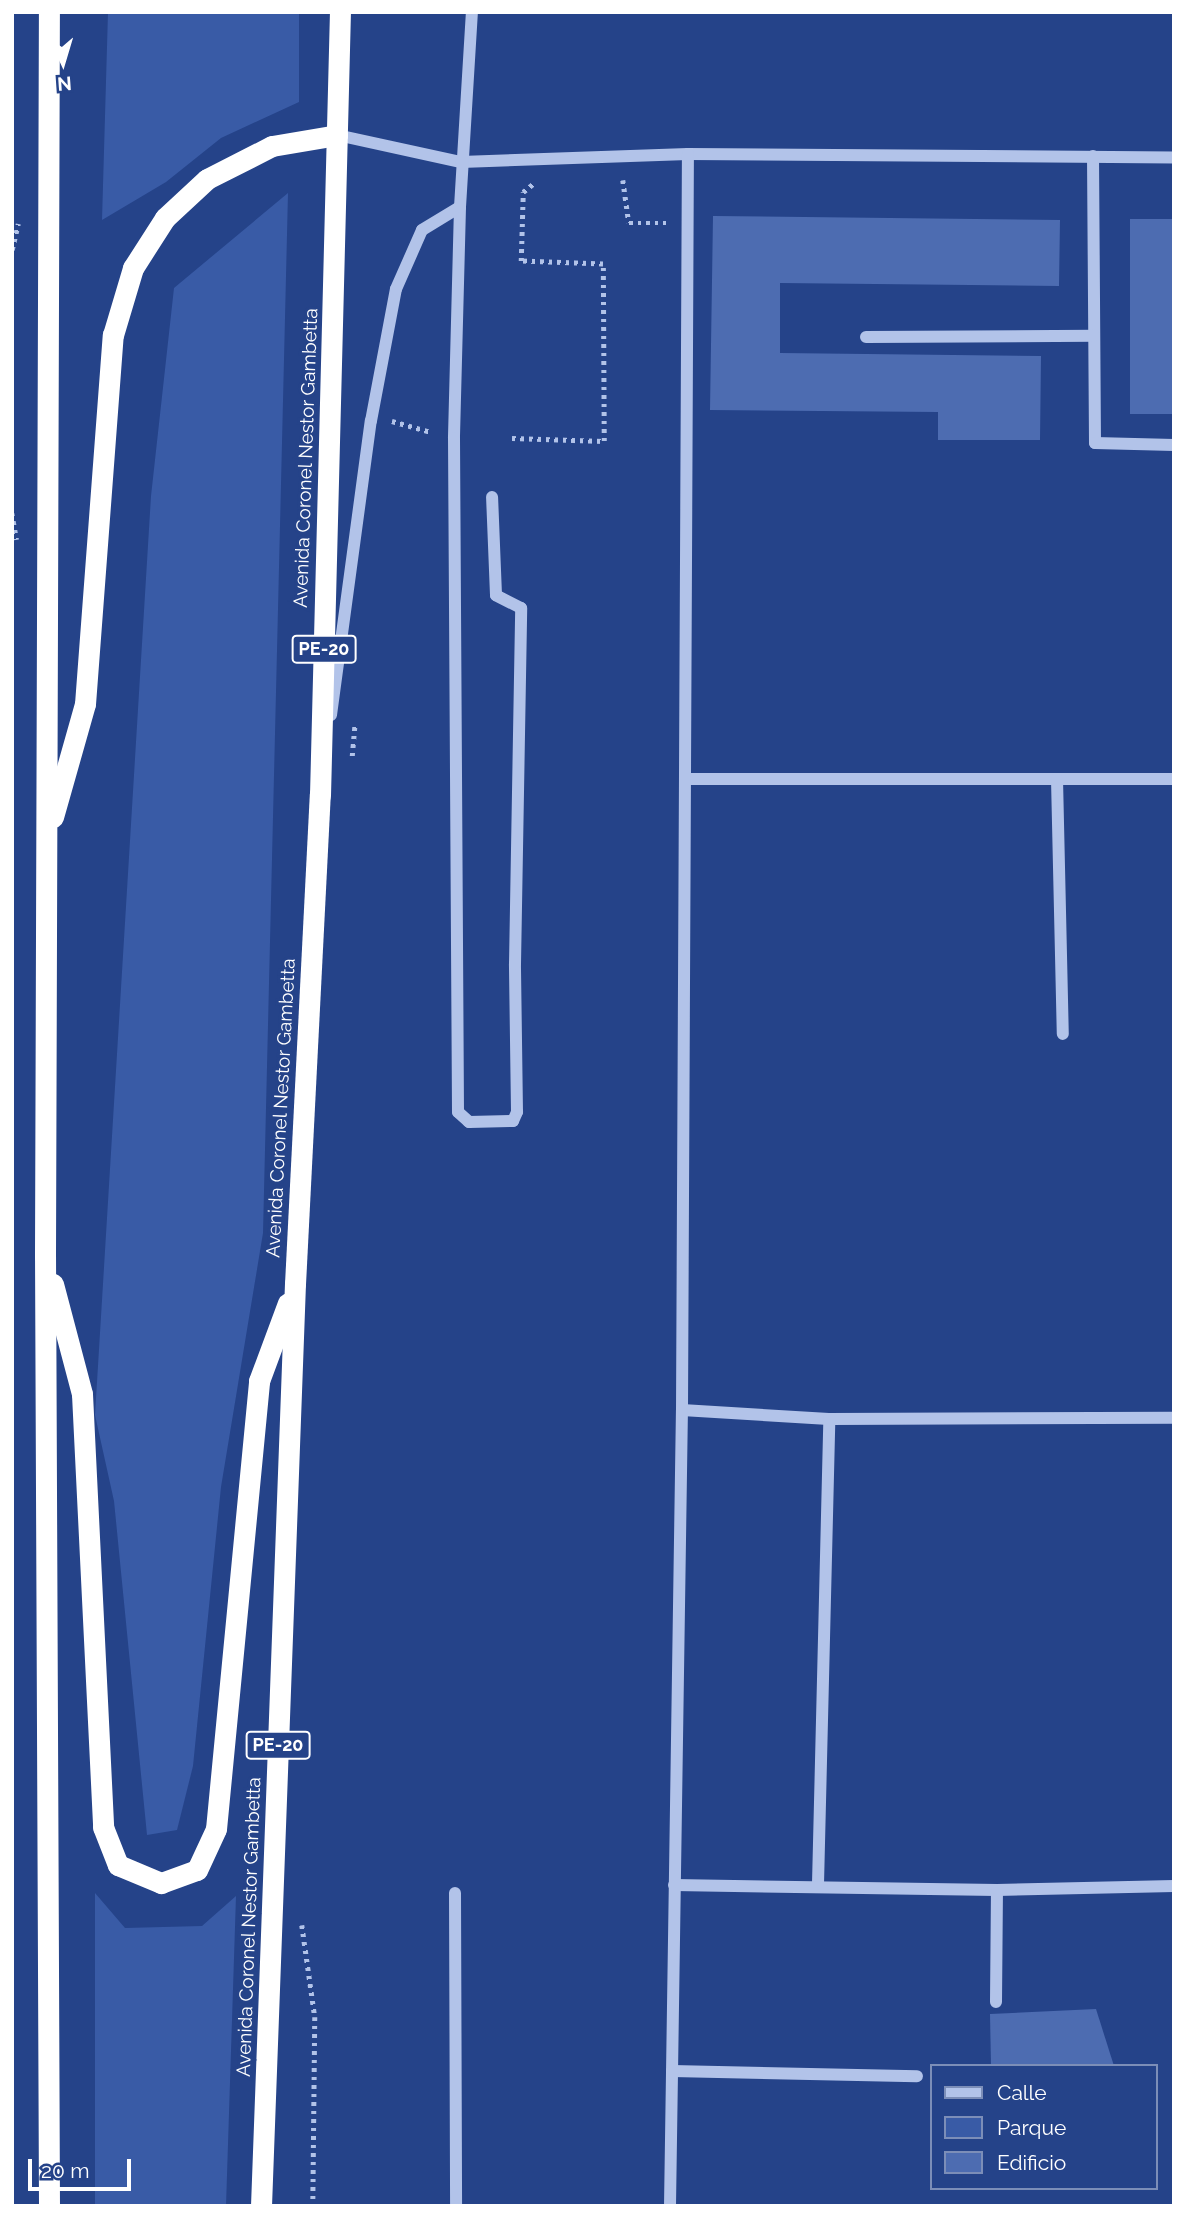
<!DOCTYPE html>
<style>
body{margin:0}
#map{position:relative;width:1186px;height:2218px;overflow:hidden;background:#254389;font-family:Raleway,sans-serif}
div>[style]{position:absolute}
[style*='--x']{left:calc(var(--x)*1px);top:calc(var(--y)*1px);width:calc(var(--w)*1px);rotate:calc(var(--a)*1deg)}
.green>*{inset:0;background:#395ba6}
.building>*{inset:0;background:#4d6cb1;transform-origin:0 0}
.path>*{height:4.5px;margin-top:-2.25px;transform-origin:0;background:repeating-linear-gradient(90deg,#b2c3e9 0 3.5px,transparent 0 8.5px)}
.minor>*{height:12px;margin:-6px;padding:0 6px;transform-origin:6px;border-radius:6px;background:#b2c3e9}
.highway>*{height:21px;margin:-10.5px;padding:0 10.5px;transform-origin:10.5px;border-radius:10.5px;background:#fff}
span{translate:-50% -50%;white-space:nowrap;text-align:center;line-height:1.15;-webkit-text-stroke:6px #254389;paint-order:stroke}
.shield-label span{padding:2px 5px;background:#254389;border:2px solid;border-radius:5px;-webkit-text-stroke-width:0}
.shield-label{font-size:18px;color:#fff;font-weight:700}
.street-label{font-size:19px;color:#fff}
.frame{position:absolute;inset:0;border:14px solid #fff;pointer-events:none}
.legend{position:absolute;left:930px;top:2064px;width:228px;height:126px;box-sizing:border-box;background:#254389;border:2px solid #7c8eb8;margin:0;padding:9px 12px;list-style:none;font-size:21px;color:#fff}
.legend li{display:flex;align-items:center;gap:14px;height:35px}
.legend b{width:35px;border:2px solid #7c8eb8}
.north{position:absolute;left:28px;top:28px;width:70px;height:70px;-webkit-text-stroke:5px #254389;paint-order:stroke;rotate:176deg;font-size:19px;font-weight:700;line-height:28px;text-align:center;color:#fff}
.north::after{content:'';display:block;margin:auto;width:24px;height:32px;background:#fff;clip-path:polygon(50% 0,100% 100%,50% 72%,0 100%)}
.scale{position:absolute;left:28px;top:2159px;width:103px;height:32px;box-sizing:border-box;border:4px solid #fff;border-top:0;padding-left:9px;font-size:21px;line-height:24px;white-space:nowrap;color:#fff;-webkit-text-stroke:5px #254389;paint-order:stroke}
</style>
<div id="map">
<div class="green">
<div style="clip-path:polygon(108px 12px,299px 12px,299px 102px,221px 138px,166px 182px,102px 220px)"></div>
<div style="clip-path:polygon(288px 193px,263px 1233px,221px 1487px,193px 1766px,177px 1830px,147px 1835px,114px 1501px,95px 1415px,151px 496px,174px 288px)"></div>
<div style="clip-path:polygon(95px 1893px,125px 1928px,202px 1926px,236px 1896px,226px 2206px,95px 2206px)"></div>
</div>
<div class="building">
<div style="clip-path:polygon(713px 216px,1060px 220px,1059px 286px,780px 283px,780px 353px,1041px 356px,1040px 440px,938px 440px,938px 412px,710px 410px)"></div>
<div style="left:1130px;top:219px;width:44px;height:195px"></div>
<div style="clip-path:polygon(1096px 2009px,1114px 2066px,991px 2066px,990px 2014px)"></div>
</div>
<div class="path">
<div style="--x:623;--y:180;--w:43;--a:82.1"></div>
<div style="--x:629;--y:223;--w:37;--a:0"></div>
<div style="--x:12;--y:250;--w:27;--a:-77"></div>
<div style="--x:392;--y:421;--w:41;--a:15.8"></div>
<div style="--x:512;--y:438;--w:92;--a:1.9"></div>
<div style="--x:604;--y:441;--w:177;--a:-90.3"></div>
<div style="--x:603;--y:264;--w:82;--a:-177.9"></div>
<div style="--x:521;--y:261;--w:69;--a:-88.3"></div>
<div style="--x:523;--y:192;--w:13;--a:-39"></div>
<div style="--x:12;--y:513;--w:27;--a:80"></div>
<div style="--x:352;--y:756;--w:33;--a:-85"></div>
<div style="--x:302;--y:1925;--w:93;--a:82"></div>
<div style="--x:315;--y:2017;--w:189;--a:90.6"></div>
</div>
<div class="minor">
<div style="--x:337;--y:135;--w:127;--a:12.3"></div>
<div style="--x:461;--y:162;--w:227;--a:-2"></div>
<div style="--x:688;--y:154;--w:486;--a:0.4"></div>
<div style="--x:1093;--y:156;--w:287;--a:89.6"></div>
<div style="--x:1095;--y:443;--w:79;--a:1.5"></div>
<div style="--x:460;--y:207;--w:231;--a:91.5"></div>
<div style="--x:454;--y:438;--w:674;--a:89.66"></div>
<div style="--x:458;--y:1112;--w:15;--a:42"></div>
<div style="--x:469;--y:1122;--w:44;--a:-1.3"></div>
<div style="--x:513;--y:1121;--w:10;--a:-66"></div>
<div style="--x:517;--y:1112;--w:148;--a:-90.8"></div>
<div style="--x:515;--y:964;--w:356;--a:-89"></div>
<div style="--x:521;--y:608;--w:28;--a:-153"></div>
<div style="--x:496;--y:595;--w:98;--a:-92.3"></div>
<div style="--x:866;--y:337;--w:228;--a:-0.3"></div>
<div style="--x:331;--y:715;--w:297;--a:-82.3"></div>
<div style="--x:371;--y:421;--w:134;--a:-79.3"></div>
<div style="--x:396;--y:289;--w:64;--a:-66.2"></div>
<div style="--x:422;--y:230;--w:44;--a:-31.2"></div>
<div style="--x:460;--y:207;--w:195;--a:-86.5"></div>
<div style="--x:685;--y:779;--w:489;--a:0"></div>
<div style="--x:1057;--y:779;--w:255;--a:88.7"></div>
<div style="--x:682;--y:1410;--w:147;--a:3.5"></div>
<div style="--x:829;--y:1419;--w:345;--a:-0.2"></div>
<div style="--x:818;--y:1884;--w:465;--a:-88.6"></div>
<div style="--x:674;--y:1885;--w:323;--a:0.9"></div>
<div style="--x:997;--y:1890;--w:177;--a:-1.3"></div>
<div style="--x:455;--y:1893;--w:313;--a:89.8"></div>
<div style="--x:996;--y:2002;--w:112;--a:-89.5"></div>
<div style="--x:672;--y:2071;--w:245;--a:1.2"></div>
<div style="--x:670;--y:2206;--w:796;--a:-89.14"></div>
<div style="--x:682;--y:1410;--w:1256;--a:-89.73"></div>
</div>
<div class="highway">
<div style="--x:53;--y:817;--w:117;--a:-74.2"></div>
<div style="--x:85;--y:704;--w:370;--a:-85.7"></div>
<div style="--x:113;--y:335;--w:70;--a:-73.4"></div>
<div style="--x:133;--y:268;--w:59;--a:-57.4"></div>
<div style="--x:165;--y:218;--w:57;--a:-42.9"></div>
<div style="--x:207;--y:179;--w:73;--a:-26.9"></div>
<div style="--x:272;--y:146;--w:66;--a:-9.6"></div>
<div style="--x:53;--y:1284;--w:114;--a:75.2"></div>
<div style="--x:82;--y:1394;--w:434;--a:87.2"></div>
<div style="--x:103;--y:1827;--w:41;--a:68.5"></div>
<div style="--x:118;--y:1865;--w:47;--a:22.7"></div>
<div style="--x:161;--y:1883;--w:38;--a:-20"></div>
<div style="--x:197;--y:1870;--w:45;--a:-65.1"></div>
<div style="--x:216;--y:1829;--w:450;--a:-84.5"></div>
<div style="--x:259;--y:1381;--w:83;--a:-69.6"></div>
<div style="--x:49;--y:2206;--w:950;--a:-90.24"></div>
<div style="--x:45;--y:1256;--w:1244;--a:-89.82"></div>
<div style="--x:261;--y:2206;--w:923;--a:-87.89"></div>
<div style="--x:295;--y:1284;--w:490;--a:-87.1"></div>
<div style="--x:320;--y:795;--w:783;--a:-88.54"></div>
</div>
<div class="shield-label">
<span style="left:324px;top:649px">PE-20</span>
<span style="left:278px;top:1745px">PE-20</span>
</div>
<div class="street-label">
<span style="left:306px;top:458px;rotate:-88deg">Avenida Coronel Nestor Gambetta</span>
<span style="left:281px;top:1108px;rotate:-87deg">Avenida Coronel Nestor Gambetta</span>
<span style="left:249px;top:1927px;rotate:-88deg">Avenida Coronel Nestor Gambetta</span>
</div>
<div class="frame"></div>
<ul class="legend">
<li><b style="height:9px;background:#b2c3e9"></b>Calle</li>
<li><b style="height:19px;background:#395ba6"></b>Parque</li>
<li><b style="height:19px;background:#4d6cb1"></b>Edificio</li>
</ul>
<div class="north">N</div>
<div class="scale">20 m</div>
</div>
